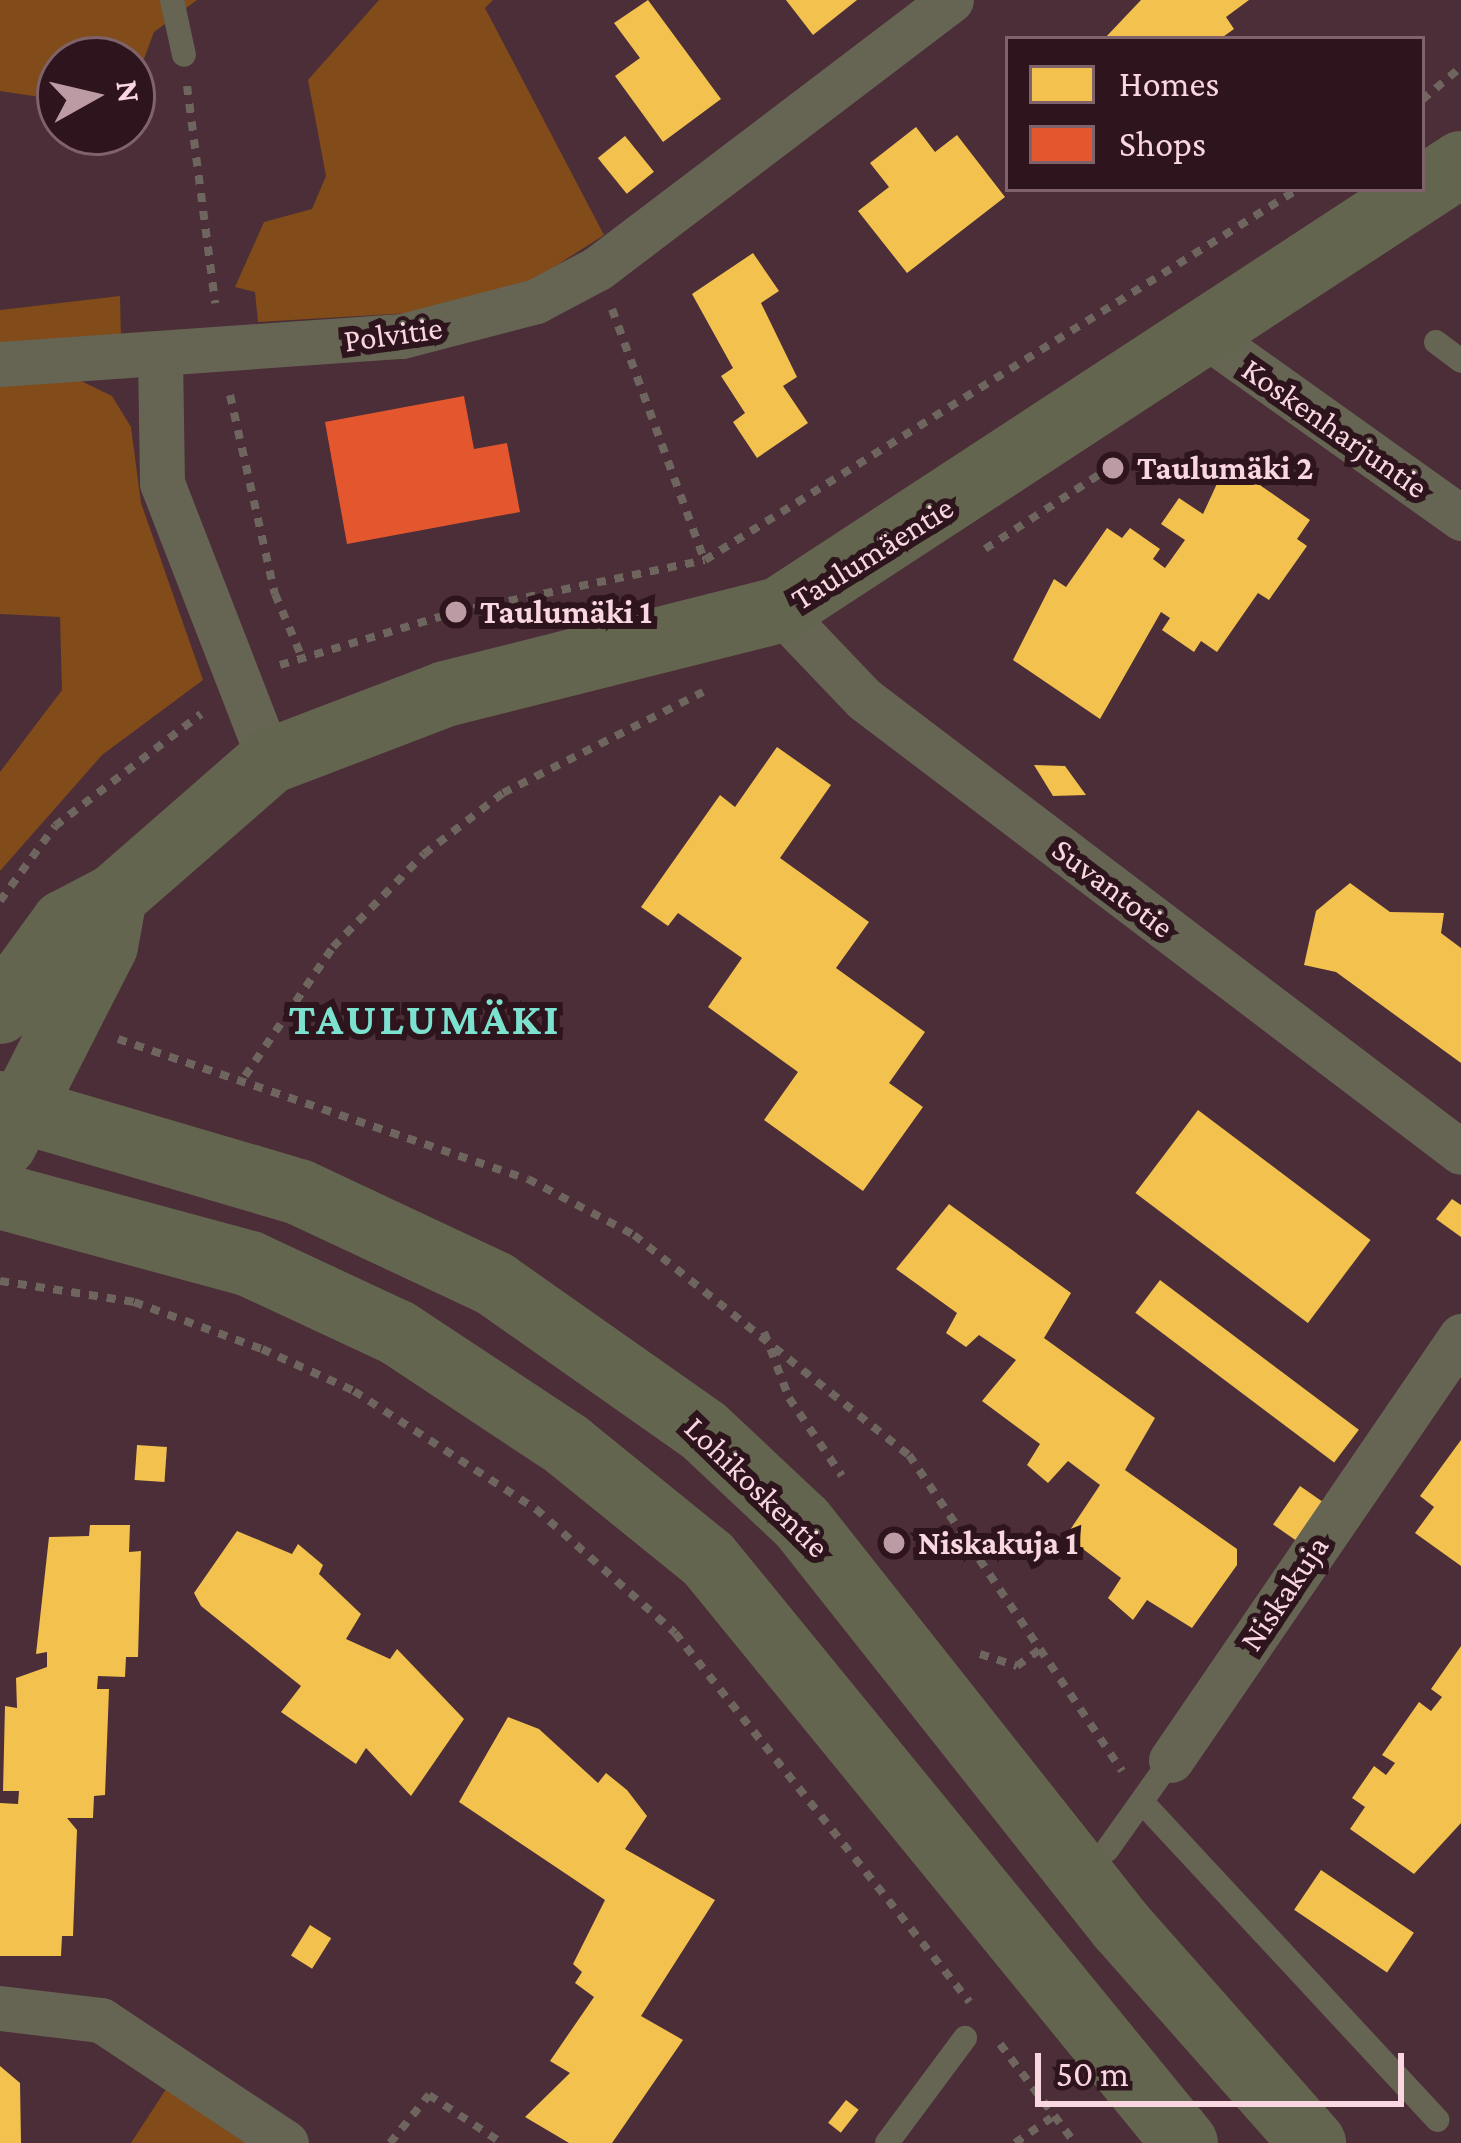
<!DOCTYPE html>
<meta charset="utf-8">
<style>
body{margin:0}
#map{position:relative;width:1461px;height:2143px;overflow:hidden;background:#4b2e38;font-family:"Crimson Pro",serif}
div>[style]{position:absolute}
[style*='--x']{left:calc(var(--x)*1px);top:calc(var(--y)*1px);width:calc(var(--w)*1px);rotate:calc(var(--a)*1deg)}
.green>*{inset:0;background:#814b1a}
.homes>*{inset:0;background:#f2c14e;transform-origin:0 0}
.shops>*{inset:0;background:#e4572e}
.path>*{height:8px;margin-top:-4px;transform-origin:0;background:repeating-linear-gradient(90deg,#6d655e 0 9px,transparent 0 18px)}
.service>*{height:24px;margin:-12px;padding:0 12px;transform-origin:12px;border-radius:12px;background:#666453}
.minor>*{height:45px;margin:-22.5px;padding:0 22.5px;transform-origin:22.5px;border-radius:22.5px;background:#666453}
.secondary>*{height:66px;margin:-33px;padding:0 33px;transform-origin:33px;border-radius:33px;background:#64654f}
.dots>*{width:33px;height:33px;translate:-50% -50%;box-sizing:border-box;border:6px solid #2e151d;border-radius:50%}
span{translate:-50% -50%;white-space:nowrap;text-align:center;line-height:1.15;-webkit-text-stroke:12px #2e151d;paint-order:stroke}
.street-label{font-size:33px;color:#fad6e0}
.poi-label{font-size:33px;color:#fad6e0;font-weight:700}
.left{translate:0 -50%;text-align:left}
.district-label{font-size:45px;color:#7ce1ce;font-weight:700;letter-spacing:3px}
.legend{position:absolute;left:1005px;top:36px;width:420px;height:156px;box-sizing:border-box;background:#2e151d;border:3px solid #80626b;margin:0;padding:15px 21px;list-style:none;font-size:36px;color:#fad6e0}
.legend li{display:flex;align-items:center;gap:24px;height:60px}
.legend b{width:60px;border:3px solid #80626b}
.north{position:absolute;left:36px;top:36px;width:120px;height:120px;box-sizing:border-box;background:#2e151d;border:3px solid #80626b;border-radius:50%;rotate:82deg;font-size:33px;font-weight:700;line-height:48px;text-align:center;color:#fad6e0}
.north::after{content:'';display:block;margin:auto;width:42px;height:54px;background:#bd9ba5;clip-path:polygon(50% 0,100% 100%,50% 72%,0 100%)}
.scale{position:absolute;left:1035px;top:2053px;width:369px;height:54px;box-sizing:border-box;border:6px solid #fad6e0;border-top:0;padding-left:15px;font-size:36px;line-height:42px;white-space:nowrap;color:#fad6e0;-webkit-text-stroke:9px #2e151d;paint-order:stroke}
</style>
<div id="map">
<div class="green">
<div style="clip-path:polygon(0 0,197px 0,154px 32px,132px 91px,132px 60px,60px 60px,60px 100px,0 91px)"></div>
<div style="clip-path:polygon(379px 0,493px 0,485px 8px,604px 235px,529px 283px,444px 311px,258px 322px,255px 292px,235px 287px,264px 222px,312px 209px,326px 176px,308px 80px)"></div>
<div style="clip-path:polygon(120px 296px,121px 340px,0 347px,0 310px)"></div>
<div style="clip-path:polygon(77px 379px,112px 396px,131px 427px,141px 503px,203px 680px,102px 755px,0 871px,0 772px,62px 690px,60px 617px,0 614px,0 383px)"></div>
<div style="clip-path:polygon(170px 2083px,258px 2143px,131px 2143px)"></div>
</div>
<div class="homes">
<div style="clip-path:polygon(648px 0,721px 99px,663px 142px,615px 76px,640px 58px,614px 23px)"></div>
<div style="clip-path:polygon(786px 0,857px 0,813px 35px)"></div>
<div style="clip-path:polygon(1141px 0,1249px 0,1226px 17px,1234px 29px,1220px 39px,1104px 39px)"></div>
<div style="clip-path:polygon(916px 127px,935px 152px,957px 135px,1005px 197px,907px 273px,858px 211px,889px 187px,870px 163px)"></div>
<div style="left:625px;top:136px;width:46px;height:35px;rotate:51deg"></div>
<div style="clip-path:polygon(753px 253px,779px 291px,761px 303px,797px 377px,783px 386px,808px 423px,757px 458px,733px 422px,745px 413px,721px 376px,733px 368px,692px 294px)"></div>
<div style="clip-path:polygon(1227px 462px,1310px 520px,1297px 539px,1307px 546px,1269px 600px,1258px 593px,1217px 652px,1201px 641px,1194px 652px,1162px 630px,1170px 618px,1161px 612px,1100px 719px,1013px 660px,1054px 579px,1066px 587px,1107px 528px,1122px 538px,1130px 528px,1160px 549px,1153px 559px,1165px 568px,1185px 540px,1161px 524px,1179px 498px,1203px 514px)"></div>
<div style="clip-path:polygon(777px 747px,831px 785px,780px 858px,869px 922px,836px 968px,925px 1032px,889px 1083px,923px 1107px,863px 1191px,764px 1120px,798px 1072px,708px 1007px,742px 958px,678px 913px,668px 926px,641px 907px,720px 795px,735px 807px)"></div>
<div style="clip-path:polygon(1034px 765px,1065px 766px,1086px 795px,1053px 796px)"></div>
<div style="clip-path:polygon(1350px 883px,1390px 912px,1444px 913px,1441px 933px,1461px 948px,1461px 1063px,1336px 972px,1304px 965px,1316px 911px)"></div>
<div style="left:1198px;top:1110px;width:216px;height:104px;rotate:37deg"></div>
<div style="clip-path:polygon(1452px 1199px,1461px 1205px,1461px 1237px,1436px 1219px)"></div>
<div style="clip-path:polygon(949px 1204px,1071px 1293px,1044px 1338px,1155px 1418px,1125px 1470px,1237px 1549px,1237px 1565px,1192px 1628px,1147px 1600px,1133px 1620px,1108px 1598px,1121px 1578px,1066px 1536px,1100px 1485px,1068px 1461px,1048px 1483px,1027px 1465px,1040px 1444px,982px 1401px,1016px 1360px,979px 1335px,966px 1347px,946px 1333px,957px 1313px,896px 1269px)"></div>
<div style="left:1160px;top:1280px;width:249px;height:41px;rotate:37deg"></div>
<div style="clip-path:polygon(1461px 1440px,1461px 1566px,1415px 1533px,1434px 1507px,1420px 1496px)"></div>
<div style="left:137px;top:1445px;width:30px;height:35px;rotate:4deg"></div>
<div style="left:1300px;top:1486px;width:32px;height:47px;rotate:35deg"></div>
<div style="clip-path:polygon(90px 1525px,130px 1525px,129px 1552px,141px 1551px,138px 1657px,126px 1657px,125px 1677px,98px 1676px,97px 1689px,109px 1689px,105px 1795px,94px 1796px,93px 1818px,67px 1818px,77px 1830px,73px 1936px,62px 1936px,61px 1956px,0 1956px,0 1803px,18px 1804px,19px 1791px,3px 1791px,5px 1706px,17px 1708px,16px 1678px,47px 1667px,47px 1652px,36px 1654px,49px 1537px,89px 1536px)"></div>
<div style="clip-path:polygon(237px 1531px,292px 1554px,298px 1544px,323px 1565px,319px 1574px,361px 1614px,346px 1639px,390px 1659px,397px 1649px,464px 1719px,411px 1796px,366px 1748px,356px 1764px,281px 1712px,301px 1686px,201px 1606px,194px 1593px)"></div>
<div style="clip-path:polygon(1461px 1646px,1461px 1823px,1414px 1874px,1350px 1829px,1365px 1807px,1352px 1798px,1374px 1766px,1386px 1775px,1395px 1763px,1382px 1755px,1419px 1702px,1431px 1711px,1442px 1697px,1431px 1689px)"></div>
<div style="clip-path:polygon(508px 1717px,539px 1729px,598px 1783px,606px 1773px,627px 1790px,647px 1816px,625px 1849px,715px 1900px,641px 2016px,683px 2040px,612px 2143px,569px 2143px,525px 2117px,570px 2073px,550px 2061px,594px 1997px,575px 1983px,582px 1972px,573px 1964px,605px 1900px,459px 1802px)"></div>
<div style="left:1321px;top:1870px;width:112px;height:48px;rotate:34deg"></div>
<div style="left:310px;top:1925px;width:25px;height:36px;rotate:32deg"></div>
<div style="clip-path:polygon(0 2066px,20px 2083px,21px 2143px,0 2143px)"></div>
<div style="left:846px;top:2100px;width:16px;height:29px;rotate:38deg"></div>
</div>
<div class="shops">
<div style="clip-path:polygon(464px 396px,474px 449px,507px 443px,520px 512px,347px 544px,325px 422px)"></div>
</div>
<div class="path">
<div style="--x:187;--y:86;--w:219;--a:82.6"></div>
<div style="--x:1422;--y:100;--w:51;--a:-40.2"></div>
<div style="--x:612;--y:309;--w:266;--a:69.8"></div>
<div style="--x:230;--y:395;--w:204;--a:77.3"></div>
<div style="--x:275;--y:594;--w:64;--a:67"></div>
<div style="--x:985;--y:549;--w:165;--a:-33.1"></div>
<div style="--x:280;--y:665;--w:184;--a:-16.8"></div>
<div style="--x:456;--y:612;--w:254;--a:-11.8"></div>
<div style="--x:705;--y:560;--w:699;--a:-32.03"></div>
<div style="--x:0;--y:901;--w:93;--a:-53.7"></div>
<div style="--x:55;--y:826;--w:184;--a:-37.5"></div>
<div style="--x:118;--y:1039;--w:433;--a:18.9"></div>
<div style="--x:528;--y:1179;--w:120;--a:27.8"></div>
<div style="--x:634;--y:1235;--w:352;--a:38.7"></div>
<div style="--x:909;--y:1455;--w:381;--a:56"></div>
<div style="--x:245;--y:1076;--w:156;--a:-55.7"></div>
<div style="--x:333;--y:947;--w:130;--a:-45.6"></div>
<div style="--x:424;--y:854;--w:100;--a:-37.7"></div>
<div style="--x:503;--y:793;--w:224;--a:-26.8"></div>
<div style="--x:0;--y:1281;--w:136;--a:8.9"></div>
<div style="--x:134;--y:1302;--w:136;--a:20.2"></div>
<div style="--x:262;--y:1349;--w:101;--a:24.5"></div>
<div style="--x:354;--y:1391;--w:217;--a:33"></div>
<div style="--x:536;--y:1509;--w:186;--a:41.7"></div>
<div style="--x:675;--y:1633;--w:472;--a:51.4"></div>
<div style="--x:764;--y:1332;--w:71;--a:69.3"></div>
<div style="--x:789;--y:1398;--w:94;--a:55.8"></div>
<div style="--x:980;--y:1654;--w:39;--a:18"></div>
<div style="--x:1017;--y:1666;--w:32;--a:-36"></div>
<div style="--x:1000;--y:2044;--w:124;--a:52.9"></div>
<div style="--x:390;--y:2143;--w:62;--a:-50.9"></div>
<div style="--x:429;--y:2095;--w:87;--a:33.3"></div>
<div style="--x:1015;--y:2143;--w:44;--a:-34.8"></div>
</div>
<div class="service">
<div style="--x:172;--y:0;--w:56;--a:77.7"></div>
<div style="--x:1436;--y:342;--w:31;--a:37"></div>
<div style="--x:1142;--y:1802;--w:434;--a:47.1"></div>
<div style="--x:1107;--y:1850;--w:110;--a:-54.6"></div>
<div style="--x:887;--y:2143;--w:131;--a:-53.4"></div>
</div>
<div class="minor">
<div style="--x:1209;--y:338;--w:310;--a:35.5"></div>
<div style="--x:160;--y:355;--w:128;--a:89.1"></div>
<div style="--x:162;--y:483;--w:298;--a:68.8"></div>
<div style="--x:0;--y:364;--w:403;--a:-4"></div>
<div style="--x:402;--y:336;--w:138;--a:-14.6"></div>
<div style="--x:536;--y:301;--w:70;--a:-28"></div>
<div style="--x:598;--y:268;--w:443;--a:-37.2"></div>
<div style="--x:779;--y:610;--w:123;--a:46.3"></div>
<div style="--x:864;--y:699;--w:749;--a:37.19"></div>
<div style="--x:1171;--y:1760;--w:514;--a:-55.63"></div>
<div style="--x:0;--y:2008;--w:102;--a:6.8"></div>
<div style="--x:101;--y:2020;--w:222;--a:33.6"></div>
</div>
<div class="secondary">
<div style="--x:0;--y:1011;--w:109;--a:-54"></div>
<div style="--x:64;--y:923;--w:56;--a:-27.5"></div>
<div style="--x:114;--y:897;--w:207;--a:-41.1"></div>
<div style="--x:270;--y:761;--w:187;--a:-20.9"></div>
<div style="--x:445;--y:694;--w:344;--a:-14.1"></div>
<div style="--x:779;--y:610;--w:815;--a:-33.18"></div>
<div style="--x:0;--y:1104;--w:312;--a:16.4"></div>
<div style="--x:299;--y:1192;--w:217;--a:25.1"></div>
<div style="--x:495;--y:1284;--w:256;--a:35.1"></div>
<div style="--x:704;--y:1431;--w:134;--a:43.2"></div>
<div style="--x:802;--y:1523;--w:514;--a:51.64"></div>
<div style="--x:1121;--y:1926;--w:290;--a:48.5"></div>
<div style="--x:4;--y:1144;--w:222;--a:-63"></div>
<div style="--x:105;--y:946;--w:50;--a:-79.6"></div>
<div style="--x:0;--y:1196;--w:259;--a:15.2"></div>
<div style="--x:250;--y:1264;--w:163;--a:25"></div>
<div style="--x:398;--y:1333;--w:203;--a:33.5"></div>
<div style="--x:567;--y:1445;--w:181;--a:39"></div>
<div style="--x:708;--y:1559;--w:754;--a:50.76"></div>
</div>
<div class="dots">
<div style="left:1113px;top:468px;background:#bd9ba5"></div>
<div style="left:456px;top:612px;background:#bd9ba5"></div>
<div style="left:894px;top:1543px;background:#bd9ba5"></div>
</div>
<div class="street-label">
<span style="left:393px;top:334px;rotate:-8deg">Polvitie</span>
<span style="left:1335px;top:428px;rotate:35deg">Koskenharjuntie</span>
<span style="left:872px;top:553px;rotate:-32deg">Taulumäentie</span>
<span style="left:1113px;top:888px;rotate:37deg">Suvantotie</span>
<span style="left:757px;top:1487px;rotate:44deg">Lohikoskentie</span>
<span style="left:1284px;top:1593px;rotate:-56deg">Niskakuja</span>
</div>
<div class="poi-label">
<span class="left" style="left:1137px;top:468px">Taulumäki 2</span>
<span class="left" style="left:480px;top:612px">Taulumäki 1</span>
<span class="left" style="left:918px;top:1543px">Niskakuja 1</span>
</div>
<div class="district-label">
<span style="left:425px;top:1020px">TAULUMÄKI</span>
</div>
<ul class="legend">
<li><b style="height:33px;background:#f2c14e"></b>Homes</li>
<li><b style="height:33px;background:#e4572e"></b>Shops</li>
</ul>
<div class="north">N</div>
<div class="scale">50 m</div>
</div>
